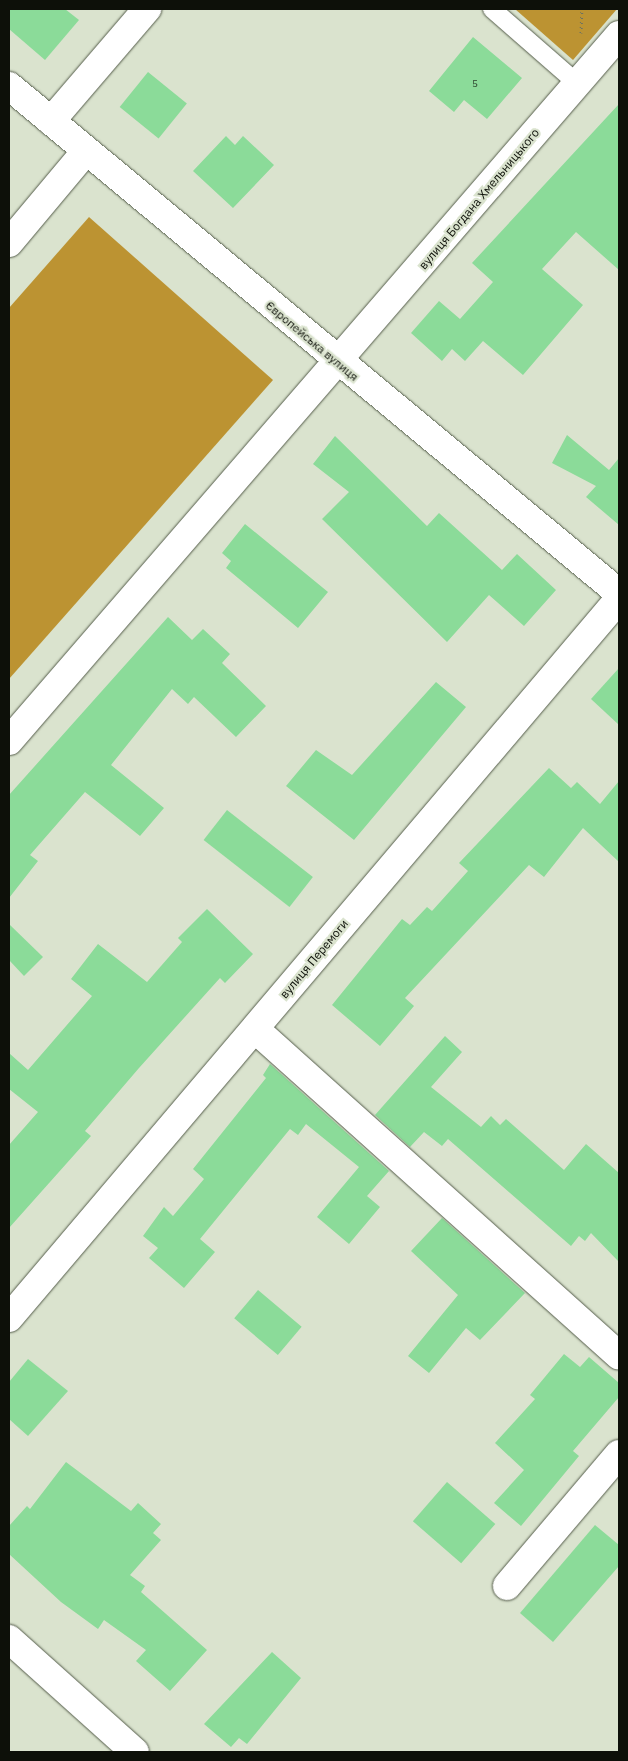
<!DOCTYPE html>
<meta charset="utf-8">
<style>
body{margin:0}
#map{position:relative;width:628px;height:1761px;overflow:hidden;background:#dae3ce;font-family:"IBM Plex Sans",sans-serif}
div>[style]{position:absolute}
[style*='--x']{left:calc(var(--x)*1px);top:calc(var(--y)*1px);width:calc(var(--w)*1px);rotate:calc(var(--a)*1deg)}
.forest>*{inset:0;background:#bc9332}
.building>*{inset:0;background:#8bdb99;transform-origin:0 0}
.path>*{height:3px;margin-top:-1.5px;transform-origin:0;background:repeating-linear-gradient(90deg,#6b7164 0 1px,transparent 0 5px)}
.roads{filter:drop-shadow(0 0 1px #555d4b) drop-shadow(0 0 1px #555d4b)}
.service>*{height:18px;margin:-9px;padding:0 9px;transform-origin:9px;border-radius:9px;background:#fff}
.minor>*{height:28px;margin:-14px;padding:0 14px;transform-origin:14px;border-radius:14px;background:#fff}
.tertiary>*{height:28px;margin:-14px;padding:0 14px;transform-origin:14px;border-radius:14px;background:#fff}
span{translate:-50% -50%;white-space:nowrap;text-align:center;line-height:1.15;-webkit-text-stroke:4.5px #dae3ce;paint-order:stroke}
.number-label{font-size:10px;color:#2c432d}
.number-label span{-webkit-text-stroke-width:0}
.street-label{font-size:12px;color:#0d1009}
.frame{position:absolute;inset:0;border:10px solid #0d1009;pointer-events:none}
</style>
<div id="map">
<div class="forest">
<div style="clip-path:polygon(515px 9px,617px 9px,573px 60px)"></div>
<div style="clip-path:polygon(89px 217px,273px 380px,9px 679px,9px 308px)"></div>
</div>
<div class="building">
<div style="clip-path:polygon(9px 9px,65px 9px,79px 20px,45px 60px,9px 29px)"></div>
<div style="clip-path:polygon(473px 37px,522px 78px,487px 119px,464px 100px,454px 112px,429px 91px)"></div>
<div style="left:148px;top:72px;width:50px;height:45px;rotate:39deg"></div>
<div style="clip-path:polygon(619px 104px,619px 270px,576px 232px,542px 269px,583px 305px,523px 375px,483px 341px,465px 361px,452px 349px,442px 361px,411px 333px,439px 301px,460px 319px,493px 282px,472px 263px)"></div>
<div style="clip-path:polygon(226px 136px,235px 145px,243px 136px,274px 165px,233px 208px,193px 171px)"></div>
<div style="clip-path:polygon(567px 435px,609px 470px,619px 458px,619px 525px,586px 497px,596px 486px,552px 463px)"></div>
<div style="clip-path:polygon(335px 436px,427px 526px,439px 513px,502px 570px,517px 554px,556px 590px,524px 626px,489px 595px,447px 642px,322px 519px,349px 492px,313px 464px)"></div>
<div style="clip-path:polygon(245px 524px,328px 592px,298px 628px,226px 568px,231px 561px,222px 553px)"></div>
<div style="clip-path:polygon(168px 617px,192px 640px,203px 629px,230px 654px,222px 663px,266px 706px,236px 737px,194px 697px,188px 704px,172px 689px,111px 765px,164px 808px,140px 836px,85px 792px,30px 855px,38px 861px,9px 898px,9px 795px)"></div>
<div style="clip-path:polygon(619px 668px,619px 725px,591px 699px)"></div>
<div style="clip-path:polygon(436px 682px,466px 707px,354px 840px,286px 786px,316px 750px,352px 775px)"></div>
<div style="clip-path:polygon(549px 768px,571px 788px,577px 782px,600px 804px,619px 781px,619px 862px,583px 828px,544px 877px,529px 865px,405px 998px,414px 1006px,380px 1046px,332px 1005px,402px 919px,410px 925px,427px 907px,432px 911px,468px 871px,459px 863px)"></div>
<div style="left:227px;top:810px;width:109px;height:38px;rotate:38deg"></div>
<div style="clip-path:polygon(207px 909px,253px 954px,225px 983px,220px 978px,139px 1068px,85px 1131px,91px 1136px,9px 1228px,9px 1145px,38px 1112px,9px 1089px,9px 1053px,28px 1070px,92px 996px,71px 979px,98px 944px,147px 982px,182px 942px,178px 938px)"></div>
<div style="clip-path:polygon(9px 924px,43px 957px,24px 976px,9px 960px)"></div>
<div style="clip-path:polygon(445px 1036px,462px 1052px,431px 1087px,481px 1127px,491px 1116px,500px 1125px,506px 1119px,564px 1170px,586px 1144px,619px 1173px,619px 1262px,591px 1233px,585px 1241px,579px 1236px,571px 1246px,448px 1139px,442px 1146px,424px 1132px,410px 1147px,375px 1115px)"></div>
<div style="clip-path:polygon(270px 1064px,389px 1171px,367px 1196px,380px 1207px,349px 1244px,317px 1217px,359px 1167px,306px 1124px,298px 1135px,290px 1129px,200px 1239px,215px 1252px,184px 1288px,149px 1258px,158px 1248px,143px 1236px,164px 1207px,173px 1216px,204px 1179px,193px 1169px,266px 1078px,263px 1075px)"></div>
<div style="clip-path:polygon(442px 1218px,525px 1293px,480px 1340px,466px 1328px,429px 1373px,408px 1356px,458px 1295px,411px 1251px)"></div>
<div style="left:258px;top:1290px;width:57px;height:37px;rotate:40deg"></div>
<div style="clip-path:polygon(564px 1354px,580px 1367px,589px 1357px,619px 1383px,619px 1397px,573px 1451px,579px 1456px,521px 1526px,494px 1503px,524px 1470px,495px 1443px,535px 1399px,530px 1395px)"></div>
<div style="clip-path:polygon(28px 1359px,68px 1391px,28px 1436px,9px 1419px,9px 1382px)"></div>
<div style="clip-path:polygon(66px 1462px,131px 1511px,138px 1503px,161px 1524px,153px 1533px,161px 1540px,130px 1575px,145px 1586px,141px 1592px,207px 1650px,170px 1691px,136px 1661px,146px 1650px,104px 1620px,98px 1629px,61px 1602px,9px 1554px,9px 1526px,27px 1506px,30px 1509px)"></div>
<div style="left:447px;top:1482px;width:64px;height:52px;rotate:41deg"></div>
<div style="clip-path:polygon(595px 1525px,619px 1545px,619px 1566px,553px 1642px,520px 1613px)"></div>
<div style="clip-path:polygon(272px 1652px,301px 1678px,247px 1744px,239px 1738px,231px 1747px,204px 1724px)"></div>
</div>
<div class="path">
<div style="--x:581;--y:33;--w:24;--a:-88"></div>
</div>
<div class="roads">
<div class="service">
<div style="--x:492;--y:9;--w:114;--a:41.1"></div>
</div>
<div class="minor">
<div style="--x:9;--y:86;--w:793;--a:39.73"></div>
<div style="--x:51;--y:121;--w:148;--a:-49.4"></div>
<div style="--x:9;--y:243;--w:120;--a:-50.1"></div>
<div style="--x:9;--y:741;--w:933;--a:-49.17"></div>
<div style="--x:255;--y:1029;--w:489;--a:41.9"></div>
<div style="--x:507;--y:1586;--w:173;--a:-49.7"></div>
<div style="--x:9;--y:1639;--w:169;--a:41.9"></div>
</div>
<div class="tertiary">
<div style="--x:9;--y:1318;--w:943;--a:-49.69"></div>
</div>
</div>
<div class="number-label">
<span style="left:475px;top:84px">5</span>
</div>
<div class="street-label">
<span style="left:479px;top:199px;rotate:-50deg">вулиця Богдана Хмельницького</span>
<span style="left:312px;top:341px;rotate:40deg">Європейська вулиця</span>
<span style="left:314px;top:959px;rotate:-50deg">вулиця Перемоги</span>
</div>
<div class="frame"></div>
</div>
